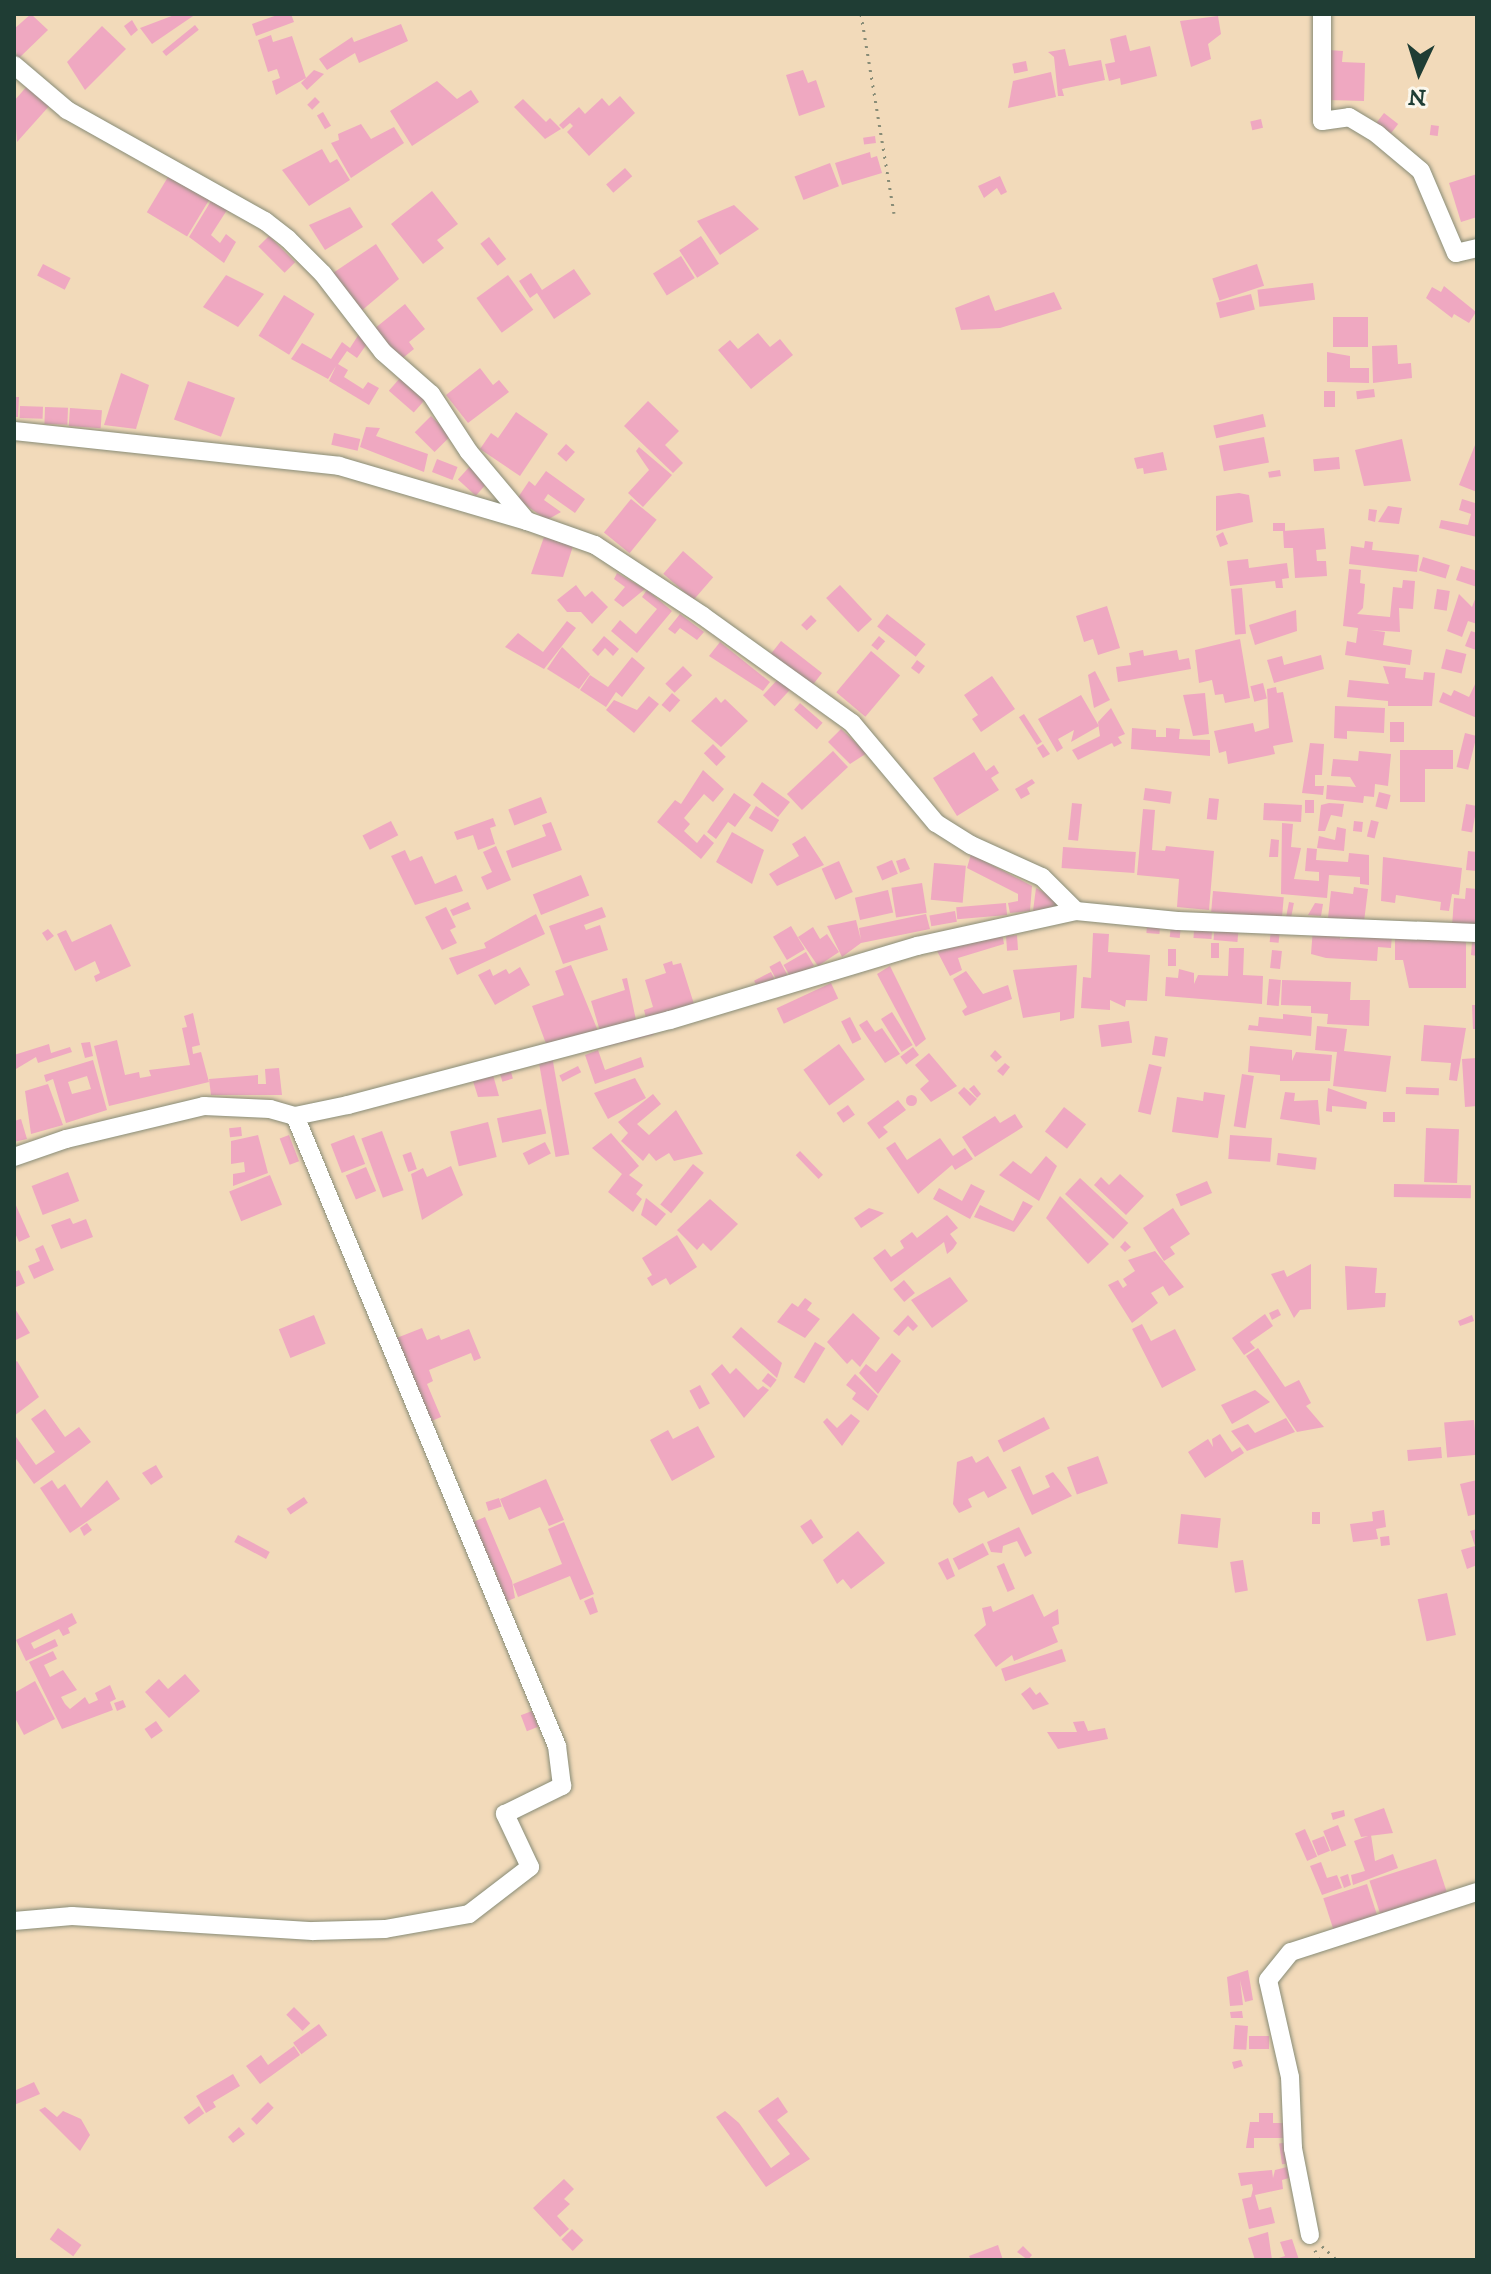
<!DOCTYPE html>
<style>
body{margin:0}
#map{position:relative;width:1491px;height:2274px;overflow:hidden;background:#f2daba;font-family:"IM FELL DW Pica",serif}
div>[style]{position:absolute}
[style*='--x']{left:calc(var(--x)*1px);top:calc(var(--y)*1px);width:calc(var(--w)*1px);rotate:calc(var(--a)*1deg)}
.building>*{inset:0;background:#efa8c1;transform-origin:0 0}
.round{border-radius:50%}
.path>*{height:3px;margin-top:-1.5px;transform-origin:0;background:repeating-linear-gradient(90deg,#888c77 0 2px,transparent 0 8px)}
.roads{filter:drop-shadow(0 0 2px #888c77) drop-shadow(0 0 2px #888c77)}
.minor>*{height:18px;margin:-9px;padding:0 9px;transform-origin:9px;border-radius:9px;background:#fff}
span{translate:-50% -50%;white-space:nowrap;text-align:center;line-height:1.15;-webkit-text-stroke:6px #fbf7ec;paint-order:stroke}
.frame{position:absolute;inset:0;border:16px solid #1f3d34;pointer-events:none}
.north{position:absolute;left:1379px;top:32px;width:80px;height:80px;-webkit-text-stroke:6px #fbf7ec;paint-order:stroke;rotate:184deg;font-size:22px;font-weight:700;line-height:32px;text-align:center;color:#1f3d34}
.north::after{content:'';display:block;margin:auto;width:28px;height:36px;background:#1f3d34;clip-path:polygon(50% 0,100% 100%,50% 72%,0 100%)}
</style>
<div id="map">
<div class="building">
<div style="clip-path:polygon(31px 14px,48px 30px,17px 60px,14px 29px)"></div>
<div style="clip-path:polygon(177px 14px,196px 14px,152px 44px,140px 28px)"></div>
<div style="clip-path:polygon(280px 14px,291px 14px,294px 22px,256px 36px,252px 24px)"></div>
<div style="clip-path:polygon(1218px 16px,1221px 34px,1208px 44px,1211px 59px,1191px 67px,1180px 21px)"></div>
<div style="clip-path:polygon(132px 20px,138px 30px,131px 36px,124px 26px)"></div>
<div style="clip-path:polygon(401px 24px,408px 41px,359px 63px,355px 53px,327px 70px,319px 59px,352px 37px,354px 42px)"></div>
<div style="left:195px;top:25px;width:6px;height:42px;rotate:51deg"></div>
<div style="clip-path:polygon(102px 26px,126px 49px,85px 90px,67px 62px)"></div>
<div style="clip-path:polygon(271px 35px,273px 42px,292px 36px,306px 78px,276px 95px,272px 81px,280px 78px,277px 69px,268px 72px,258px 40px)"></div>
<div style="clip-path:polygon(1126px 35px,1130px 51px,1150px 46px,1157px 76px,1121px 85px,1120px 78px,1109px 81px,1105px 64px,1115px 62px,1110px 39px)"></div>
<div style="clip-path:polygon(1065px 49px,1069px 66px,1101px 60px,1105px 80px,1062px 89px,1064px 96px,1058px 96px,1054px 57px,1048px 52px)"></div>
<div style="clip-path:polygon(1329px 50px,1343px 51px,1342px 62px,1365px 63px,1364px 101px,1328px 100px)"></div>
<div style="left:1026px;top:61px;width:10px;height:14px;rotate:79deg"></div>
<div style="clip-path:polygon(314px 70px,324px 74px,307px 90px,301px 83px)"></div>
<div style="clip-path:polygon(803px 70px,808px 83px,816px 80px,825px 107px,799px 116px,786px 75px)"></div>
<div style="clip-path:polygon(1051px 72px,1056px 97px,1008px 108px,1013px 81px)"></div>
<div style="clip-path:polygon(437px 81px,457px 99px,471px 90px,479px 102px,412px 146px,390px 111px)"></div>
<div style="clip-path:polygon(29px 84px,51px 104px,17px 142px,14px 101px)"></div>
<div style="clip-path:polygon(620px 96px,635px 113px,589px 156px,567px 132px,573px 126px,570px 123px,563px 129px,559px 125px,579px 107px,585px 114px,602px 98px,609px 106px)"></div>
<div style="left:315px;top:97px;width:7px;height:11px;rotate:45deg"></div>
<div style="clip-path:polygon(523px 99px,546px 122px,550px 118px,561px 129px,545px 139px,514px 107px)"></div>
<div style="left:323px;top:112px;width:16px;height:7px;rotate:60deg"></div>
<div style="left:1384px;top:113px;width:18px;height:12px;rotate:38deg"></div>
<div style="left:1261px;top:119px;width:9px;height:11px;rotate:77deg"></div>
<div style="clip-path:polygon(361px 124px,371px 139px,394px 127px,404px 143px,351px 178px,331px 143px,339px 140px,338px 134px)"></div>
<div style="left:1431px;top:125px;width:8px;height:10px;rotate:7deg"></div>
<div style="left:875px;top:136px;width:7px;height:12px;rotate:82deg"></div>
<div style="clip-path:polygon(322px 149px,330px 163px,337px 159px,350px 180px,309px 206px,282px 170px)"></div>
<div style="clip-path:polygon(870px 152px,871px 158px,877px 156px,882px 173px,842px 185px,835px 163px)"></div>
<div style="left:830px;top:163px;width:25px;height:38px;rotate:69deg"></div>
<div style="left:625px;top:168px;width:11px;height:25px;rotate:49deg"></div>
<div style="left:171px;top:172px;width:47px;height:47px;rotate:31deg"></div>
<div style="clip-path:polygon(1477px 174px,1477px 217px,1461px 222px,1449px 183px)"></div>
<div style="clip-path:polygon(1000px 176px,1007px 192px,1001px 195px,997px 188px,984px 198px,978px 186px)"></div>
<div style="clip-path:polygon(432px 191px,458px 224px,437px 240px,444px 248px,423px 264px,391px 224px)"></div>
<div style="clip-path:polygon(211px 201px,227px 210px,211px 235px,220px 243px,226px 234px,236px 242px,224px 263px,189px 237px)"></div>
<div style="clip-path:polygon(734px 205px,759px 229px,720px 255px,697px 221px)"></div>
<div style="clip-path:polygon(350px 207px,363px 227px,325px 250px,309px 225px)"></div>
<div style="left:269px;top:236px;width:37px;height:15px;rotate:45deg"></div>
<div style="left:701px;top:236px;width:33px;height:26px;rotate:57deg"></div>
<div style="left:489px;top:237px;width:28px;height:11px;rotate:52deg"></div>
<div style="clip-path:polygon(376px 244px,399px 279px,360px 312px,330px 275px)"></div>
<div style="left:681px;top:256px;width:26px;height:33px;rotate:58deg"></div>
<div style="left:43px;top:264px;width:31px;height:13px;rotate:27deg"></div>
<div style="left:1257px;top:264px;width:23px;height:47px;rotate:72deg"></div>
<div style="clip-path:polygon(574px 269px,591px 294px,554px 319px,537px 293px,530px 298px,519px 281px,531px 273px,542px 290px)"></div>
<div style="clip-path:polygon(226px 275px,264px 294px,238px 327px,203px 307px)"></div>
<div style="left:508px;top:275px;width:43px;height:39px;rotate:54deg"></div>
<div style="left:1313px;top:283px;width:17px;height:56px;rotate:83deg"></div>
<div style="clip-path:polygon(1444px 286px,1476px 312px,1469px 323px,1454px 314px,1452px 318px,1426px 298px,1432px 287px,1441px 292px)"></div>
<div style="clip-path:polygon(1054px 292px,1062px 309px,1000px 328px,961px 330px,955px 308px,989px 295px,995px 311px)"></div>
<div style="left:1251px;top:294px;width:16px;height:36px;rotate:76deg"></div>
<div style="left:284px;top:295px;width:36px;height:48px;rotate:32deg"></div>
<div style="clip-path:polygon(405px 304px,425px 329px,409px 342px,414px 349px,399px 361px,374px 329px)"></div>
<div style="left:1333px;top:317px;width:35px;height:30px"></div>
<div style="clip-path:polygon(758px 333px,770px 347px,780px 339px,793px 355px,751px 389px,718px 350px,730px 340px,738px 349px)"></div>
<div style="clip-path:polygon(359px 334px,369px 341px,357px 358px,347px 351px,338px 364px,348px 370px,344px 377px,363px 389px,368px 382px,379px 388px,369px 405px,329px 381px,336px 366px,328px 379px,291px 359px,302px 343px,331px 359px,342px 342px,350px 348px)"></div>
<div style="clip-path:polygon(1397px 345px,1398px 364px,1411px 363px,1412px 378px,1373px 383px,1372px 346px)"></div>
<div style="clip-path:polygon(1327px 352px,1350px 356px,1350px 368px,1369px 368px,1369px 383px,1327px 382px)"></div>
<div style="clip-path:polygon(480px 368px,493px 385px,499px 380px,509px 392px,468px 423px,446px 395px)"></div>
<div style="clip-path:polygon(121px 373px,149px 385px,136px 429px,104px 425px)"></div>
<div style="left:400px;top:378px;width:33px;height:17px;rotate:41deg"></div>
<div style="left:188px;top:381px;width:50px;height:41px;rotate:20deg"></div>
<div style="left:1374px;top:389px;width:8px;height:18px;rotate:83deg"></div>
<div style="left:1324px;top:391px;width:11px;height:16px"></div>
<div style="clip-path:polygon(14px 397px,19px 397px,18px 417px,14px 417px)"></div>
<div style="clip-path:polygon(648px 401px,679px 431px,665px 445px,683px 463px,673px 473px,624px 426px)"></div>
<div style="left:20px;top:406px;width:23px;height:12px;rotate:2deg"></div>
<div style="left:45px;top:407px;width:23px;height:17px;rotate:2deg"></div>
<div style="left:70px;top:408px;width:32px;height:18px;rotate:4deg"></div>
<div style="clip-path:polygon(516px 412px,548px 434px,520px 476px,480px 449px,491px 433px,498px 438px)"></div>
<div style="left:1263px;top:414px;width:13px;height:51px;rotate:77deg"></div>
<div style="left:431px;top:416px;width:28px;height:23px;rotate:45deg"></div>
<div style="clip-path:polygon(366px 427px,380px 428px,376px 436px,428px 454px,424px 472px,360px 447px)"></div>
<div style="left:334px;top:433px;width:27px;height:12px;rotate:13deg"></div>
<div style="left:1264px;top:437px;width:26px;height:46px;rotate:79deg"></div>
<div style="clip-path:polygon(1402px 439px,1411px 481px,1364px 486px,1355px 450px)"></div>
<div style="clip-path:polygon(1477px 440px,1477px 492px,1459px 485px)"></div>
<div style="left:566px;top:444px;width:12px;height:13px;rotate:42deg"></div>
<div style="clip-path:polygon(639px 447px,672px 475px,643px 507px,628px 493px,649px 470px,636px 451px)"></div>
<div style="clip-path:polygon(1163px 452px,1167px 470px,1144px 474px,1143px 468px,1137px 469px,1134px 458px)"></div>
<div style="left:1339px;top:457px;width:12px;height:26px;rotate:85deg"></div>
<div style="left:437px;top:459px;width:22px;height:14px;rotate:21deg"></div>
<div style="left:472px;top:464px;width:24px;height:21px;rotate:42deg"></div>
<div style="left:1280px;top:470px;width:6px;height:12px;rotate:81deg"></div>
<div style="clip-path:polygon(546px 471px,585px 499px,575px 513px,548px 494px,544px 500px,561px 512px,547px 520px,517px 499px,529px 481px,535px 486px)"></div>
<div style="clip-path:polygon(1239px 493px,1249px 495px,1253px 522px,1216px 531px,1216px 496px)"></div>
<div style="left:631px;top:499px;width:33px;height:43px;rotate:39deg"></div>
<div style="clip-path:polygon(1462px 499px,1475px 503px,1477px 537px,1439px 528px,1441px 520px,1468px 525px,1471px 514px,1459px 510px)"></div>
<div style="clip-path:polygon(1388px 506px,1402px 508px,1399px 524px,1378px 522px)"></div>
<div style="clip-path:polygon(1369px 509px,1377px 510px,1375px 522px,1368px 520px)"></div>
<div style="left:1273px;top:523px;width:12px;height:8px"></div>
<div style="clip-path:polygon(1324px 528px,1326px 549px,1316px 550px,1317px 561px,1326px 561px,1327px 576px,1295px 578px,1293px 548px,1284px 548px,1283px 531px)"></div>
<div style="clip-path:polygon(1223px 532px,1228px 544px,1220px 547px,1216px 536px)"></div>
<div style="clip-path:polygon(544px 537px,573px 546px,563px 577px,531px 574px)"></div>
<div style="clip-path:polygon(1365px 541px,1373px 542px,1372px 550px,1419px 555px,1417px 572px,1349px 564px,1351px 546px,1364px 548px)"></div>
<div style="left:683px;top:551px;width:40px;height:30px;rotate:41deg"></div>
<div style="left:1423px;top:557px;width:28px;height:14px;rotate:17deg"></div>
<div style="clip-path:polygon(1248px 559px,1249px 568px,1287px 563px,1289px 578px,1282px 579px,1283px 588px,1276px 588px,1275px 581px,1230px 586px,1227px 561px)"></div>
<div style="clip-path:polygon(1461px 566px,1477px 571px,1477px 587px,1456px 580px)"></div>
<div style="clip-path:polygon(1349px 569px,1361px 570px,1360px 583px,1365px 584px,1363px 608px,1357px 614px,1390px 617px,1393px 587px,1402px 588px,1403px 580px,1415px 581px,1413px 609px,1399px 608px,1400px 632px,1370px 630px,1385px 632px,1383px 645px,1412px 650px,1410px 665px,1345px 655px,1347px 641px,1356px 643px,1358px 628px,1343px 626px)"></div>
<div style="clip-path:polygon(617px 573px,645px 589px,623px 607px,614px 600px,625px 587px,614px 579px)"></div>
<div style="clip-path:polygon(576px 585px,585px 597px,592px 591px,608px 607px,592px 624px,581px 612px,567px 612px,557px 600px)"></div>
<div style="left:840px;top:585px;width:47px;height:19px;rotate:47deg"></div>
<div style="left:1242px;top:588px;width:46px;height:11px;rotate:85deg"></div>
<div style="left:1437px;top:589px;width:13px;height:20px;rotate:9deg"></div>
<div style="clip-path:polygon(647px 590px,672px 611px,637px 653px,611px 631px,620px 620px,636px 634px,657px 609px,642px 597px)"></div>
<div style="clip-path:polygon(1459px 594px,1472px 607px,1477px 594px,1477px 624px,1468px 621px,1462px 637px,1447px 631px)"></div>
<div style="clip-path:polygon(1107px 606px,1120px 648px,1098px 655px,1093px 639px,1084px 642px,1076px 616px)"></div>
<div style="clip-path:polygon(1296px 610px,1297px 631px,1255px 645px,1249px 625px)"></div>
<div style="clip-path:polygon(680px 614px,704px 632px,697px 640px,680px 628px,675px 634px,668px 629px)"></div>
<div style="left:887px;top:614px;width:49px;height:16px;rotate:38deg"></div>
<div style="left:811px;top:615px;width:8px;height:14px;rotate:45deg"></div>
<div style="clip-path:polygon(567px 621px,576px 628px,544px 669px,505px 647px,518px 633px,543px 652px)"></div>
<div style="clip-path:polygon(1471px 631px,1477px 633px,1476px 650px,1465px 646px)"></div>
<div style="clip-path:polygon(604px 636px,619px 649px,613px 656px,605px 648px,598px 656px,592px 650px)"></div>
<div style="left:879px;top:636px;width:8px;height:12px;rotate:40deg"></div>
<div style="clip-path:polygon(1240px 639px,1250px 698px,1225px 703px,1223px 694px,1215px 695px,1212px 680px,1199px 683px,1195px 650px)"></div>
<div style="left:781px;top:641px;width:52px;height:18px;rotate:38deg"></div>
<div style="clip-path:polygon(720px 642px,770px 682px,763px 691px,709px 656px)"></div>
<div style="clip-path:polygon(562px 647px,590px 674px,579px 689px,547px 669px)"></div>
<div style="left:1446px;top:649px;width:21px;height:20px;rotate:14deg"></div>
<div style="clip-path:polygon(1143px 650px,1144px 656px,1177px 650px,1179px 660px,1189px 658px,1191px 669px,1118px 682px,1116px 667px,1131px 665px,1129px 653px)"></div>
<div style="left:871px;top:651px;width:38px;height:54px;rotate:40deg"></div>
<div style="clip-path:polygon(1321px 655px,1324px 669px,1274px 683px,1267px 660px,1282px 656px,1284px 665px)"></div>
<div style="clip-path:polygon(632px 657px,645px 668px,622px 697px,616px 692px,606px 707px,580px 690px,590px 675px,608px 687px)"></div>
<div style="left:917px;top:660px;width:10px;height:10px;rotate:37deg"></div>
<div style="left:683px;top:666px;width:13px;height:25px;rotate:45deg"></div>
<div style="clip-path:polygon(1383px 666px,1406px 668px,1405px 678px,1423px 680px,1424px 672px,1435px 673px,1432px 706px,1388px 706px,1388px 701px,1347px 697px,1349px 680px,1389px 684px)"></div>
<div style="clip-path:polygon(1095px 671px,1110px 700px,1094px 708px,1088px 675px)"></div>
<div style="clip-path:polygon(992px 676px,1015px 709px,981px 732px,972px 719px,978px 715px,964px 695px)"></div>
<div style="left:780px;top:677px;width:16px;height:25px;rotate:43deg"></div>
<div style="clip-path:polygon(1477px 680px,1477px 718px,1439px 702px,1443px 692px,1451px 696px,1454px 690px,1469px 697px)"></div>
<div style="left:1263px;top:683px;width:16px;height:13px;rotate:76deg"></div>
<div style="clip-path:polygon(1276px 687px,1277px 693px,1283px 692px,1293px 742px,1273px 746px,1275px 754px,1228px 764px,1226px 751px,1219px 753px,1214px 731px,1253px 723px,1255px 732px,1269px 728px,1267px 689px)"></div>
<div style="left:672px;top:693px;width:11px;height:16px;rotate:41deg"></div>
<div style="clip-path:polygon(1205px 693px,1209px 734px,1193px 736px,1183px 695px)"></div>
<div style="clip-path:polygon(1081px 695px,1099px 726px,1071px 742px,1074px 730px,1058px 739px,1063px 748px,1057px 752px,1038px 719px)"></div>
<div style="clip-path:polygon(649px 696px,659px 704px,634px 733px,606px 710px,614px 700px,637px 710px)"></div>
<div style="clip-path:polygon(716px 697px,721px 703px,725px 699px,748px 721px,721px 747px,691px 721px)"></div>
<div style="left:800px;top:703px;width:30px;height:9px;rotate:41deg"></div>
<div style="clip-path:polygon(1335px 706px,1385px 708px,1384px 733px,1347px 731px,1347px 739px,1334px 738px)"></div>
<div style="clip-path:polygon(1111px 708px,1125px 734px,1118px 737px,1122px 743px,1114px 747px,1112px 743px,1078px 760px,1072px 750px,1100px 736px,1098px 722px)"></div>
<div style="left:1024px;top:714px;width:33px;height:6px;rotate:57deg"></div>
<div style="left:1390px;top:722px;width:14px;height:20px"></div>
<div style="clip-path:polygon(1132px 728px,1156px 730px,1156px 737px,1166px 737px,1166px 728px,1180px 729px,1179px 739px,1210px 740px,1210px 756px,1131px 749px)"></div>
<div style="clip-path:polygon(841px 729px,867px 753px,850px 764px,828px 742px)"></div>
<div style="left:1465px;top:733px;width:12px;height:35px;rotate:14deg"></div>
<div style="clip-path:polygon(1310px 743px,1324px 744px,1322px 775px,1315px 775px,1315px 786px,1324px 786px,1323px 795px,1302px 793px)"></div>
<div style="left:713px;top:744px;width:18px;height:13px;rotate:45deg"></div>
<div style="clip-path:polygon(1043px 744px,1050px 754px,1043px 758px,1037px 748px)"></div>
<div style="clip-path:polygon(1400px 750px,1453px 750px,1453px 769px,1425px 769px,1425px 802px,1400px 802px)"></div>
<div style="left:833px;top:751px;width:22px;height:63px;rotate:47deg"></div>
<div style="clip-path:polygon(1359px 751px,1391px 754px,1388px 786px,1375px 784px,1374px 797px,1364px 796px,1363px 803px,1326px 799px,1327px 785px,1356px 787px,1350px 777px,1331px 776px,1333px 759px,1358px 761px)"></div>
<div style="clip-path:polygon(974px 752px,986px 771px,994px 765px,999px 773px,991px 778px,999px 790px,957px 816px,933px 778px)"></div>
<div style="clip-path:polygon(703px 770px,724px 789px,713px 802px,704px 794px,684px 818px,690px 824px,684px 831px,697px 843px,704px 834px,714px 843px,701px 859px,657px 822px,675px 800px,681px 804px)"></div>
<div style="clip-path:polygon(1032px 779px,1035px 783px,1027px 788px,1030px 794px,1021px 799px,1015px 789px)"></div>
<div style="clip-path:polygon(762px 782px,790px 802px,778px 817px,753px 795px)"></div>
<div style="left:1145px;top:788px;width:27px;height:12px;rotate:8deg"></div>
<div style="left:1379px;top:792px;width:12px;height:15px;rotate:14deg"></div>
<div style="clip-path:polygon(734px 793px,751px 805px,735px 827px,728px 822px,716px 839px,707px 832px)"></div>
<div style="left:541px;top:797px;width:17px;height:35px;rotate:69deg"></div>
<div style="left:1209px;top:798px;width:10px;height:21px;rotate:6deg"></div>
<div style="left:1305px;top:800px;width:9px;height:13px"></div>
<div style="left:1072px;top:803px;width:10px;height:37px;rotate:6deg"></div>
<div style="left:1264px;top:803px;width:38px;height:17px;rotate:3deg"></div>
<div style="clip-path:polygon(1329px 803px,1344px 804px,1342px 817px,1331px 815px,1325px 831px,1318px 831px,1321px 805px)"></div>
<div style="left:1466px;top:804px;width:11px;height:27px;rotate:10deg"></div>
<div style="left:756px;top:806px;width:27px;height:14px;rotate:31deg"></div>
<div style="clip-path:polygon(1143px 809px,1155px 810px,1152px 850px,1165px 851px,1166px 846px,1214px 851px,1209px 910px,1177px 907px,1179px 879px,1137px 875px)"></div>
<div style="clip-path:polygon(493px 818px,496px 826px,490px 828px,495px 844px,478px 850px,473px 835px,457px 840px,454px 832px)"></div>
<div style="left:1371px;top:820px;width:8px;height:17px;rotate:14deg"></div>
<div style="left:391px;top:821px;width:16px;height:32px;rotate:63deg"></div>
<div style="left:1354px;top:821px;width:9px;height:10px;rotate:6deg"></div>
<div style="clip-path:polygon(551px 822px,562px 850px,512px 868px,506px 851px,546px 836px,542px 825px)"></div>
<div style="clip-path:polygon(1282px 823px,1293px 824px,1291px 847px,1301px 848px,1294px 879px,1319px 881px,1319px 872px,1305px 871px,1307px 848px,1317px 849px,1316px 860px,1348px 862px,1349px 853px,1369px 855px,1369px 885px,1360px 884px,1360px 877px,1329px 875px,1327px 898px,1281px 894px)"></div>
<div style="clip-path:polygon(1337px 827px,1346px 829px,1344px 851px,1317px 848px,1319px 836px,1335px 840px)"></div>
<div style="clip-path:polygon(732px 832px,764px 850px,752px 884px,716px 862px)"></div>
<div style="clip-path:polygon(805px 836px,824px 865px,777px 886px,769px 874px,799px 856px,792px 844px)"></div>
<div style="clip-path:polygon(1271px 839px,1279px 840px,1278px 857px,1269px 857px)"></div>
<div style="clip-path:polygon(496px 846px,511px 880px,487px 890px,481px 877px,492px 872px,483px 852px)"></div>
<div style="left:1063px;top:847px;width:73px;height:21px;rotate:4deg"></div>
<div style="clip-path:polygon(405px 850px,410px 861px,422px 856px,435px 884px,456px 875px,463px 891px,415px 905px,391px 856px)"></div>
<div style="clip-path:polygon(1468px 851px,1477px 852px,1477px 871px,1466px 870px)"></div>
<div style="clip-path:polygon(971px 854px,1032px 886px,1030px 911px,1010px 913px,1008px 903px,1018px 901px,1018px 894px,967px 868px)"></div>
<div style="clip-path:polygon(1383px 857px,1462px 868px,1459px 895px,1452px 894px,1449px 911px,1440px 910px,1441px 902px,1396px 895px,1395px 903px,1381px 901px)"></div>
<div style="clip-path:polygon(905px 858px,910px 869px,900px 873px,896px 861px)"></div>
<div style="left:892px;top:860px;width:15px;height:17px;rotate:67deg"></div>
<div style="left:839px;top:861px;width:34px;height:19px;rotate:66deg"></div>
<div style="left:934px;top:863px;width:32px;height:37px;rotate:5deg"></div>
<div style="left:581px;top:875px;width:22px;height:52px;rotate:68deg"></div>
<div style="left:922px;top:883px;width:30px;height:31px;rotate:81deg"></div>
<div style="clip-path:polygon(1354px 887px,1368px 889px,1364px 922px,1328px 918px,1331px 891px,1353px 894px)"></div>
<div style="clip-path:polygon(1036px 888px,1056px 899px,1056px 906px,1033px 911px)"></div>
<div style="clip-path:polygon(1466px 888px,1477px 889px,1477px 929px,1452px 927px,1454px 898px,1465px 899px)"></div>
<div style="left:888px;top:890px;width:23px;height:34px;rotate:77deg"></div>
<div style="left:1213px;top:891px;width:71px;height:21px;rotate:5deg"></div>
<div style="clip-path:polygon(468px 902px,471px 909px,453px 916px,450px 910px)"></div>
<div style="left:1289px;top:902px;width:5px;height:16px;rotate:11deg"></div>
<div style="left:1006px;top:903px;width:12px;height:50px;rotate:85deg"></div>
<div style="clip-path:polygon(1315px 903px,1323px 904px,1321px 916px,1308px 915px)"></div>
<div style="clip-path:polygon(446px 907px,456px 927px,450px 930px,457px 943px,442px 950px,425px 917px)"></div>
<div style="clip-path:polygon(602px 907px,606px 917px,584px 925px,586px 930px,600px 925px,608px 950px,563px 964px,549px 926px)"></div>
<div style="left:955px;top:911px;width:11px;height:26px;rotate:80deg"></div>
<div style="clip-path:polygon(536px 914px,545px 934px,457px 975px,449px 958px,486px 948px,484px 943px)"></div>
<div style="clip-path:polygon(926px 914px,930px 929px,861px 943px,842px 957px,827px 926px,856px 920px,861px 940px,859px 928px)"></div>
<div style="left:1215px;top:923px;width:24px;height:17px;rotate:5deg"></div>
<div style="clip-path:polygon(111px 924px,131px 966px,96px 982px,94px 976px,100px 973px,95px 961px,75px 971px,57px 934px,66px 930px,72px 942px)"></div>
<div style="left:1147px;top:925px;width:13px;height:8px;rotate:4deg"></div>
<div style="left:1171px;top:925px;width:10px;height:12px;rotate:6deg"></div>
<div style="left:791px;top:926px;width:27px;height:21px;rotate:59deg"></div>
<div style="clip-path:polygon(813px 927px,820px 939px,827px 934px,839px 952px,818px 966px,798px 937px)"></div>
<div style="clip-path:polygon(1313px 928px,1340px 934px,1340px 939px,1392px 934px,1391px 948px,1378px 947px,1377px 961px,1326px 958px,1311px 954px)"></div>
<div style="clip-path:polygon(48px 929px,54px 936px,47px 941px,42px 933px)"></div>
<div style="left:1194px;top:929px;width:18px;height:9px;rotate:3deg"></div>
<div style="left:1271px;top:929px;width:9px;height:13px;rotate:6deg"></div>
<div style="clip-path:polygon(1002px 933px,1004px 944px,958px 958px,962px 970px,950px 976px,935px 947px)"></div>
<div style="clip-path:polygon(1093px 933px,1109px 934px,1108px 952px,1150px 955px,1147px 1001px,1126px 1000px,1125px 1007px,1110px 1000px,1110px 1010px,1081px 1008px,1083px 977px,1091px 978px)"></div>
<div style="left:1017px;top:935px;width:15px;height:11px;rotate:86deg"></div>
<div style="clip-path:polygon(1395px 937px,1466px 938px,1466px 988px,1409px 988px,1403px 960px,1395px 960px)"></div>
<div style="clip-path:polygon(1472px 942px,1477px 942px,1477px 956px,1471px 955px)"></div>
<div style="left:1211px;top:943px;width:8px;height:15px"></div>
<div style="clip-path:polygon(1229px 948px,1244px 948px,1243px 975px,1263px 976px,1262px 1004px,1165px 996px,1166px 977px,1178px 978px,1179px 969px,1194px 973px,1194px 984px,1198px 975px,1228px 976px)"></div>
<div style="left:1168px;top:949px;width:8px;height:17px"></div>
<div style="left:1272px;top:950px;width:10px;height:18px;rotate:6deg"></div>
<div style="left:806px;top:952px;width:16px;height:26px;rotate:60deg"></div>
<div style="clip-path:polygon(672px 961px,673px 965px,681px 963px,694px 1004px,647px 1022px,644px 1010px,653px 1007px,645px 980px,666px 973px,663px 964px)"></div>
<div style="left:780px;top:961px;width:19px;height:12px;rotate:62deg"></div>
<div style="clip-path:polygon(571px 965px,598px 1031px,548px 1049px,532px 1006px,564px 995px,555px 971px)"></div>
<div style="clip-path:polygon(1077px 965px,1074px 1018px,1060px 1021px,1060px 1012px,1023px 1018px,1013px 970px)"></div>
<div style="clip-path:polygon(890px 966px,926px 1039px,916px 1047px,877px 974px)"></div>
<div style="clip-path:polygon(520px 967px,530px 985px,495px 1005px,478px 975px,490px 969px,493px 976px,506px 969px,509px 974px)"></div>
<div style="clip-path:polygon(966px 971px,983px 994px,1008px 985px,1012px 999px,965px 1016px,962px 1011px,967px 1007px,953px 979px)"></div>
<div style="left:771px;top:972px;width:11px;height:19px;rotate:63deg"></div>
<div style="clip-path:polygon(627px 978px,636px 1020px,600px 1031px,591px 1001px,625px 990px,622px 979px)"></div>
<div style="left:1269px;top:979px;width:12px;height:26px;rotate:5deg"></div>
<div style="clip-path:polygon(1282px 980px,1351px 982px,1350px 1000px,1370px 1000px,1369px 1026px,1327px 1024px,1328px 1014px,1311px 1013px,1311px 1006px,1281px 1005px)"></div>
<div style="left:831px;top:983px;width:17px;height:60px;rotate:65deg"></div>
<div style="clip-path:polygon(1472px 1005px,1477px 1005px,1477px 1029px,1473px 1029px)"></div>
<div style="left:892px;top:1012px;width:39px;height:13px;rotate:58deg"></div>
<div style="clip-path:polygon(193px 1013px,200px 1045px,192px 1047px,193px 1054px,201px 1052px,209px 1082px,109px 1106px,94px 1046px,117px 1040px,125px 1075px,139px 1072px,140px 1078px,151px 1076px,149px 1070px,190px 1065px,182px 1028px,187px 1027px,184px 1016px)"></div>
<div style="clip-path:polygon(1283px 1014px,1312px 1017px,1311px 1036px,1248px 1030px,1249px 1025px,1258px 1026px,1259px 1017px,1283px 1019px)"></div>
<div style="left:850px;top:1017px;width:25px;height:10px;rotate:63deg"></div>
<div style="clip-path:polygon(867px 1020px,875px 1032px,882px 1028px,900px 1054px,885px 1063px,859px 1025px)"></div>
<div style="left:1129px;top:1021px;width:22px;height:31px;rotate:82deg"></div>
<div style="clip-path:polygon(1424px 1025px,1466px 1028px,1457px 1081px,1449px 1080px,1451px 1063px,1421px 1061px)"></div>
<div style="clip-path:polygon(1317px 1026px,1347px 1029px,1344px 1051px,1391px 1056px,1386px 1092px,1333px 1086px,1337px 1052px,1315px 1050px)"></div>
<div style="left:652px;top:1027px;width:8px;height:54px;rotate:76deg"></div>
<div style="left:1155px;top:1036px;width:13px;height:19px;rotate:9deg"></div>
<div style="clip-path:polygon(90px 1042px,93px 1056px,85px 1058px,81px 1043px)"></div>
<div style="clip-path:polygon(49px 1044px,51px 1053px,70px 1047px,72px 1052px,38px 1063px,36px 1057px,16px 1069px,14px 1055px)"></div>
<div style="left:839px;top:1044px;width:44px;height:44px;rotate:54deg"></div>
<div style="clip-path:polygon(1250px 1046px,1292px 1050px,1292px 1061px,1296px 1052px,1332px 1055px,1330px 1081px,1280px 1081px,1280px 1075px,1248px 1072px)"></div>
<div style="left:913px;top:1047px;width:10px;height:16px;rotate:53deg"></div>
<div style="clip-path:polygon(598px 1050px,605px 1070px,641px 1057px,644px 1067px,595px 1084px,585px 1055px)"></div>
<div style="clip-path:polygon(995px 1050px,1002px 1057px,996px 1062px,990px 1056px)"></div>
<div style="clip-path:polygon(929px 1053px,957px 1086px,931px 1102px,920px 1089px,929px 1081px,915px 1065px)"></div>
<div style="left:552px;top:1056px;width:100px;height:14px;rotate:80deg"></div>
<div style="clip-path:polygon(1477px 1058px,1477px 1106px,1465px 1107px,1462px 1059px)"></div>
<div style="clip-path:polygon(evenodd,93px 1060px,107px 1110px,66px 1123px,53px 1079px,46px 1082px,44px 1075px,93px 1060px,87px 1076px,91px 1089px,72px 1094px,68px 1082px,87px 1076px)"></div>
<div style="clip-path:polygon(1005px 1063px,1010px 1067px,1003px 1076px,997px 1071px)"></div>
<div style="left:1149px;top:1064px;width:13px;height:49px;rotate:13deg"></div>
<div style="left:578px;top:1066px;width:7px;height:21px;rotate:63deg"></div>
<div style="clip-path:polygon(279px 1068px,282px 1095px,211px 1095px,209px 1079px,258px 1075px,258px 1084px,266px 1084px,265px 1069px)"></div>
<div style="left:510px;top:1069px;width:10px;height:11px;rotate:73deg"></div>
<div style="left:1242px;top:1074px;width:12px;height:53px;rotate:9deg"></div>
<div style="clip-path:polygon(493px 1075px,499px 1096px,478px 1097px,473px 1081px)"></div>
<div style="clip-path:polygon(635px 1078px,646px 1098px,608px 1119px,594px 1093px)"></div>
<div style="clip-path:polygon(48px 1084px,63px 1125px,31px 1134px,25px 1091px)"></div>
<div style="clip-path:polygon(974px 1085px,981px 1094px,977px 1098px,969px 1089px)"></div>
<div style="clip-path:polygon(964px 1087px,977px 1099px,970px 1106px,958px 1093px)"></div>
<div style="left:1406px;top:1087px;width:33px;height:7px;rotate:2deg"></div>
<div style="clip-path:polygon(1328px 1088px,1367px 1102px,1366px 1109px,1332px 1106px,1332px 1112px,1326px 1111px)"></div>
<div style="clip-path:polygon(1204px 1092px,1225px 1095px,1218px 1138px,1172px 1132px,1177px 1097px,1203px 1101px)"></div>
<div style="clip-path:polygon(1285px 1092px,1295px 1093px,1294px 1101px,1318px 1100px,1320px 1125px,1280px 1119px)"></div>
<div style="clip-path:polygon(653px 1094px,661px 1104px,637px 1124px,649px 1135px,676px 1110px,703px 1154px,674px 1161px,669px 1153px,656px 1161px,649px 1153px,643px 1161px,621px 1141px,628px 1133px,618px 1122px)"></div>
<div class="round" style="left:905.5px;top:1094.5px;width:11px;height:11px"></div>
<div style="clip-path:polygon(898px 1100px,906px 1110px,883px 1127px,888px 1132px,879px 1139px,867px 1123px)"></div>
<div style="left:848px;top:1105px;width:12px;height:14px;rotate:55deg"></div>
<div style="left:1064px;top:1107px;width:28px;height:31px;rotate:38deg"></div>
<div style="left:541px;top:1109px;width:25px;height:45px;rotate:78deg"></div>
<div style="left:1383px;top:1112px;width:12px;height:10px"></div>
<div style="clip-path:polygon(1015px 1114px,1023px 1127px,975px 1157px,962px 1137px,995px 1116px,1000px 1123px)"></div>
<div style="clip-path:polygon(21px 1119px,27px 1139px,14px 1142px,14px 1121px)"></div>
<div style="left:488px;top:1122px;width:36px;height:39px;rotate:76deg"></div>
<div style="left:241px;top:1127px;width:9px;height:12px;rotate:84deg"></div>
<div style="left:1426px;top:1128px;width:33px;height:54px;rotate:2deg"></div>
<div style="left:382px;top:1131px;width:63px;height:22px;rotate:70deg"></div>
<div style="clip-path:polygon(611px 1133px,639px 1166px,629px 1175px,643px 1185px,636px 1194px,642px 1199px,633px 1212px,608px 1192px,622px 1174px,592px 1148px)"></div>
<div style="clip-path:polygon(258px 1135px,268px 1173px,233px 1186px,233px 1174px,245px 1172px,244px 1162px,231px 1164px,231px 1141px)"></div>
<div style="left:289px;top:1135px;width:28px;height:10px;rotate:69deg"></div>
<div style="left:354px;top:1135px;width:31px;height:25px;rotate:69deg"></div>
<div style="left:1230px;top:1135px;width:42px;height:24px;rotate:4deg"></div>
<div style="clip-path:polygon(940px 1138px,953px 1156px,965px 1148px,973px 1159px,955px 1170px,952px 1165px,918px 1194px,886px 1148px,895px 1142px,907px 1160px)"></div>
<div style="left:545px;top:1142px;width:13px;height:25px;rotate:63deg"></div>
<div style="left:800px;top:1151px;width:33px;height:6px;rotate:46deg"></div>
<div style="left:411px;top:1152px;width:18px;height:9px;rotate:71deg"></div>
<div style="left:1278px;top:1153px;width:39px;height:12px;rotate:7deg"></div>
<div style="clip-path:polygon(1046px 1156px,1057px 1166px,1039px 1201px,999px 1175px,1013px 1161px,1031px 1174px)"></div>
<div style="left:693px;top:1164px;width:14px;height:52px;rotate:39deg"></div>
<div style="clip-path:polygon(451px 1166px,463px 1195px,422px 1220px,411px 1174px,423px 1168px,427px 1177px)"></div>
<div style="left:366px;top:1167px;width:26px;height:22px;rotate:67deg"></div>
<div style="left:68px;top:1172px;width:31px;height:39px;rotate:69deg"></div>
<div style="clip-path:polygon(1120px 1174px,1144px 1196px,1126px 1215px,1094px 1185px,1101px 1177px,1109px 1185px)"></div>
<div style="left:270px;top:1175px;width:32px;height:44px;rotate:68deg"></div>
<div style="left:1080px;top:1178px;width:66px;height:22px;rotate:43deg"></div>
<div style="left:1207px;top:1181px;width:13px;height:34px;rotate:67deg"></div>
<div style="clip-path:polygon(971px 1184px,985px 1191px,970px 1219px,933px 1199px,939px 1188px,962px 1201px)"></div>
<div style="left:1394px;top:1184px;width:77px;height:13px;rotate:1deg"></div>
<div style="clip-path:polygon(1060px 1196px,1109px 1244px,1088px 1264px,1046px 1218px)"></div>
<div style="clip-path:polygon(646px 1198px,666px 1214px,656px 1226px,641px 1215px)"></div>
<div style="clip-path:polygon(710px 1199px,738px 1224px,711px 1251px,703px 1243px,697px 1250px,677px 1230px)"></div>
<div style="clip-path:polygon(14px 1201px,30px 1237px,19px 1242px,14px 1231px)"></div>
<div style="clip-path:polygon(1023px 1201px,1033px 1206px,1014px 1232px,974px 1217px,980px 1205px,1013px 1221px)"></div>
<div style="clip-path:polygon(869px 1208px,884px 1213px,861px 1228px,854px 1218px)"></div>
<div style="clip-path:polygon(1173px 1208px,1190px 1234px,1170px 1247px,1175px 1254px,1164px 1261px,1143px 1228px)"></div>
<div style="clip-path:polygon(947px 1215px,958px 1228px,950px 1234px,957px 1243px,953px 1249px,947px 1254px,944px 1242px,891px 1282px,873px 1258px,885px 1249px,891px 1257px,904px 1248px,900px 1241px,912px 1232px,917px 1238px)"></div>
<div style="clip-path:polygon(70px 1218px,73px 1224px,86px 1219px,93px 1237px,61px 1249px,51px 1225px)"></div>
<div style="clip-path:polygon(677px 1235px,697px 1267px,670px 1285px,666px 1278px,652px 1286px,647px 1278px,652px 1275px,642px 1258px)"></div>
<div style="clip-path:polygon(1125px 1241px,1131px 1247px,1125px 1252px,1120px 1247px)"></div>
<div style="clip-path:polygon(43px 1245px,54px 1270px,34px 1279px,28px 1266px,40px 1261px,35px 1249px)"></div>
<div style="clip-path:polygon(1155px 1251px,1184px 1287px,1169px 1296px,1163px 1286px,1151px 1293px,1158px 1303px,1132px 1323px,1108px 1285px,1118px 1280px,1123px 1288px,1127px 1285px,1123px 1279px,1135px 1271px,1128px 1260px)"></div>
<div style="clip-path:polygon(1311px 1264px,1311px 1309px,1300px 1310px,1294px 1318px,1271px 1274px,1284px 1270px,1287px 1277px)"></div>
<div style="clip-path:polygon(1345px 1266px,1377px 1268px,1375px 1293px,1386px 1293px,1385px 1307px,1347px 1310px)"></div>
<div style="clip-path:polygon(19px 1270px,25px 1283px,14px 1288px,14px 1272px)"></div>
<div style="clip-path:polygon(950px 1277px,968px 1301px,932px 1328px,911px 1300px)"></div>
<div style="left:904px;top:1280px;width:17px;height:14px;rotate:50deg"></div>
<div style="clip-path:polygon(805px 1298px,812px 1303px,807px 1310px,820px 1319px,805px 1338px,777px 1322px,792px 1303px,798px 1307px)"></div>
<div style="clip-path:polygon(14px 1307px,30px 1333px,14px 1341px)"></div>
<div style="clip-path:polygon(1278px 1309px,1281px 1315px,1272px 1320px,1269px 1313px)"></div>
<div style="clip-path:polygon(853px 1313px,880px 1338px,860px 1367px,852px 1359px,847px 1364px,827px 1342px)"></div>
<div style="clip-path:polygon(1265px 1314px,1273px 1326px,1250px 1342px,1255px 1348px,1244px 1355px,1232px 1338px)"></div>
<div style="left:314px;top:1315px;width:31px;height:38px;rotate:68deg"></div>
<div style="clip-path:polygon(908px 1315px,918px 1326px,913px 1331px,908px 1326px,899px 1336px,893px 1331px)"></div>
<div style="clip-path:polygon(1472px 1315px,1474px 1321px,1460px 1326px,1458px 1321px)"></div>
<div style="clip-path:polygon(1142px 1324px,1151px 1341px,1175px 1329px,1196px 1370px,1162px 1388px,1132px 1329px)"></div>
<div style="clip-path:polygon(741px 1327px,782px 1363px,777px 1378px,732px 1337px)"></div>
<div style="clip-path:polygon(422px 1328px,427px 1340px,439px 1335px,441px 1340px,469px 1329px,481px 1358px,474px 1361px,471px 1353px,429px 1370px,433px 1381px,427px 1384px,441px 1417px,422px 1425px,394px 1339px)"></div>
<div style="left:815px;top:1342px;width:12px;height:41px;rotate:31deg"></div>
<div style="clip-path:polygon(1258px 1348px,1285px 1387px,1299px 1380px,1311px 1403px,1306px 1406px,1324px 1427px,1297px 1432px,1246px 1356px)"></div>
<div style="clip-path:polygon(892px 1353px,901px 1361px,878px 1394px,859px 1373px,866px 1364px,876px 1372px)"></div>
<div style="clip-path:polygon(17px 1361px,39px 1397px,14px 1416px,14px 1363px)"></div>
<div style="clip-path:polygon(722px 1364px,730px 1374px,736px 1368px,758px 1390px,763px 1386px,769px 1390px,744px 1418px,711px 1374px)"></div>
<div style="left:768px;top:1373px;width:11px;height:10px;rotate:38deg"></div>
<div style="clip-path:polygon(855px 1374px,878px 1396px,868px 1411px,852px 1399px,856px 1393px,846px 1385px)"></div>
<div style="left:700px;top:1385px;width:21px;height:12px;rotate:62deg"></div>
<div style="clip-path:polygon(1255px 1390px,1270px 1402px,1232px 1424px,1221px 1405px)"></div>
<div style="clip-path:polygon(45px 1409px,65px 1437px,79px 1427px,91px 1442px,34px 1484px,14px 1456px,14px 1434px,36px 1465px,55px 1452px,31px 1419px)"></div>
<div style="clip-path:polygon(851px 1414px,860px 1421px,842px 1446px,823px 1422px,827px 1418px,837px 1428px)"></div>
<div style="left:1044px;top:1417px;width:13px;height:52px;rotate:63deg"></div>
<div style="clip-path:polygon(1286px 1418px,1295px 1432px,1247px 1451px,1231px 1431px,1248px 1424px,1255px 1433px)"></div>
<div style="left:1474px;top:1420px;width:35px;height:30px;rotate:85deg"></div>
<div style="clip-path:polygon(698px 1426px,715px 1457px,672px 1481px,650px 1440px,668px 1430px,673px 1439px)"></div>
<div style="clip-path:polygon(1220px 1434px,1232px 1452px,1240px 1447px,1244px 1453px,1205px 1478px,1188px 1452px,1208px 1439px,1213px 1447px,1212px 1439px)"></div>
<div style="left:1441px;top:1447px;width:11px;height:34px;rotate:85deg"></div>
<div style="clip-path:polygon(972px 1456px,976px 1463px,988px 1456px,1007px 1488px,988px 1498px,984px 1491px,968px 1499px,972px 1507px,959px 1513px,953px 1504px,957px 1462px)"></div>
<div style="left:1098px;top:1456px;width:29px;height:33px;rotate:70deg"></div>
<div style="clip-path:polygon(156px 1465px,163px 1477px,151px 1485px,142px 1473px)"></div>
<div style="clip-path:polygon(1020px 1466px,1033px 1495px,1050px 1487px,1045px 1476px,1053px 1472px,1072px 1496px,1032px 1515px,1011px 1470px)"></div>
<div style="clip-path:polygon(546px 1479px,564px 1520px,549px 1526px,540px 1507px,509px 1520px,500px 1499px)"></div>
<div style="clip-path:polygon(52px 1480px,58px 1489px,65px 1484px,81px 1508px,107px 1480px,120px 1499px,70px 1533px,40px 1488px)"></div>
<div style="clip-path:polygon(1477px 1480px,1477px 1514px,1468px 1516px,1460px 1484px)"></div>
<div style="left:304px;top:1497px;width:7px;height:21px;rotate:56deg"></div>
<div style="left:499px;top:1498px;width:9px;height:14px;rotate:72deg"></div>
<div style="clip-path:polygon(1384px 1510px,1386px 1527px,1376px 1529px,1378px 1539px,1353px 1542px,1350px 1524px,1373px 1521px,1372px 1512px)"></div>
<div style="left:1312px;top:1512px;width:8px;height:12px"></div>
<div style="left:1181px;top:1514px;width:40px;height:30px;rotate:6deg"></div>
<div style="clip-path:polygon(485px 1517px,512px 1581px,515px 1598px,500px 1604px,489px 1577px,496px 1574px,493px 1566px,484px 1570px,466px 1525px)"></div>
<div style="left:811px;top:1519px;width:22px;height:13px;rotate:56deg"></div>
<div style="clip-path:polygon(564px 1522px,594px 1594px,580px 1600px,570px 1576px,518px 1597px,513px 1584px,562px 1564px,548px 1529px)"></div>
<div style="clip-path:polygon(87px 1523px,92px 1530px,84px 1536px,80px 1528px)"></div>
<div style="clip-path:polygon(1019px 1527px,1032px 1553px,1025px 1557px,1017px 1541px,1003px 1546px,1002px 1553px,991px 1552px,987px 1542px)"></div>
<div style="clip-path:polygon(1477px 1529px,1477px 1565px,1467px 1569px,1461px 1550px,1475px 1546px,1470px 1531px)"></div>
<div style="clip-path:polygon(858px 1531px,885px 1563px,851px 1589px,843px 1579px,837px 1584px,823px 1560px)"></div>
<div style="left:238px;top:1535px;width:36px;height:8px;rotate:28deg"></div>
<div style="left:1389px;top:1536px;width:9px;height:9px;rotate:84deg"></div>
<div style="left:983px;top:1543px;width:13px;height:34px;rotate:63deg"></div>
<div style="clip-path:polygon(948px 1558px,955px 1576px,947px 1580px,938px 1563px)"></div>
<div style="left:1243px;top:1560px;width:31px;height:13px;rotate:81deg"></div>
<div style="left:1004px;top:1563px;width:28px;height:8px;rotate:67deg"></div>
<div style="left:1447px;top:1593px;width:43px;height:30px;rotate:78deg"></div>
<div style="clip-path:polygon(1033px 1594px,1044px 1617px,1058px 1609px,1059px 1624px,1052px 1627px,1058px 1642px,1014px 1661px,1012px 1655px,996px 1667px,974px 1635px,986px 1625px,982px 1608px,991px 1606px,993px 1612px)"></div>
<div style="clip-path:polygon(593px 1597px,598px 1612px,590px 1615px,584px 1601px)"></div>
<div style="clip-path:polygon(72px 1613px,77px 1623px,68px 1628px,70px 1633px,63px 1636px,59px 1629px,31px 1643px,34px 1649px,55px 1639px,58px 1646px,26px 1661px,16px 1640px)"></div>
<div style="left:1062px;top:1649px;width:13px;height:64px;rotate:72deg"></div>
<div style="clip-path:polygon(53px 1651px,57px 1659px,44px 1665px,50px 1677px,63px 1670px,77px 1690px,61px 1697px,65px 1704px,70px 1709px,85px 1697px,89px 1704px,98px 1700px,95px 1693px,110px 1685px,116px 1699px,110px 1702px,113px 1710px,62px 1729px,29px 1662px)"></div>
<div style="clip-path:polygon(185px 1674px,200px 1691px,169px 1718px,145px 1692px,159px 1679px,168px 1689px)"></div>
<div style="clip-path:polygon(35px 1681px,55px 1719px,24px 1735px,14px 1716px,14px 1693px)"></div>
<div style="clip-path:polygon(1030px 1687px,1036px 1695px,1040px 1692px,1049px 1704px,1033px 1710px,1021px 1694px)"></div>
<div style="clip-path:polygon(123px 1700px,126px 1707px,117px 1711px,114px 1703px)"></div>
<div style="left:532px;top:1711px;width:17px;height:12px;rotate:69deg"></div>
<div style="left:156px;top:1721px;width:12px;height:14px;rotate:55deg"></div>
<div style="clip-path:polygon(1084px 1721px,1088px 1731px,1105px 1728px,1108px 1739px,1058px 1749px,1047px 1732px,1077px 1732px,1073px 1722px)"></div>
<div style="clip-path:polygon(1384px 1808px,1393px 1833px,1361px 1837px,1354px 1819px)"></div>
<div style="clip-path:polygon(1344px 1810px,1345px 1816px,1333px 1820px,1331px 1813px)"></div>
<div style="left:1338px;top:1825px;width:22px;height:16px;rotate:68deg"></div>
<div style="left:1305px;top:1829px;width:30px;height:11px;rotate:66deg"></div>
<div style="clip-path:polygon(1371px 1835px,1375px 1861px,1393px 1854px,1398px 1868px,1353px 1885px,1351px 1875px,1365px 1871px,1354px 1841px)"></div>
<div style="left:1324px;top:1836px;width:16px;height:13px;rotate:68deg"></div>
<div style="left:1436px;top:1859px;width:35px;height:70px;rotate:72deg"></div>
<div style="clip-path:polygon(1321px 1862px,1327px 1878px,1337px 1875px,1342px 1888px,1322px 1895px,1310px 1866px)"></div>
<div style="clip-path:polygon(1348px 1874px,1351px 1885px,1344px 1888px,1340px 1877px)"></div>
<div style="left:1367px;top:1884px;width:33px;height:46px;rotate:72deg"></div>
<div style="clip-path:polygon(1248px 1970px,1253px 2000px,1245px 2002px,1240px 1980px,1243px 2005px,1230px 2006px,1227px 1977px)"></div>
<div style="left:294px;top:2007px;width:23px;height:11px;rotate:45deg"></div>
<div style="clip-path:polygon(1242px 2011px,1243px 2018px,1231px 2018px,1230px 2012px)"></div>
<div style="left:319px;top:2024px;width:14px;height:32px;rotate:54deg"></div>
<div style="left:1235px;top:2025px;width:13px;height:24px;rotate:4deg"></div>
<div style="left:1249px;top:2036px;width:20px;height:13px"></div>
<div style="clip-path:polygon(294px 2046px,300px 2055px,260px 2084px,246px 2066px,261px 2055px,268px 2065px)"></div>
<div style="clip-path:polygon(1241px 2060px,1243px 2066px,1234px 2069px,1232px 2062px)"></div>
<div style="clip-path:polygon(233px 2074px,240px 2086px,213px 2102px,216px 2107px,206px 2113px,196px 2096px)"></div>
<div style="clip-path:polygon(34px 2082px,40px 2094px,14px 2105px,14px 2091px)"></div>
<div style="clip-path:polygon(778px 2097px,788px 2112px,777px 2120px,810px 2159px,766px 2187px,716px 2117px,725px 2111px,739px 2123px,771px 2168px,790px 2154px,758px 2111px)"></div>
<div style="left:268px;top:2102px;width:8px;height:24px;rotate:45deg"></div>
<div style="left:199px;top:2106px;width:9px;height:19px;rotate:54deg"></div>
<div style="clip-path:polygon(45px 2107px,57px 2117px,63px 2111px,81px 2119px,90px 2135px,80px 2151px,39px 2110px)"></div>
<div style="clip-path:polygon(1259px 2113px,1273px 2113px,1273px 2123px,1287px 2123px,1287px 2138px,1254px 2138px,1254px 2148px,1246px 2148px,1250px 2122px,1259px 2122px)"></div>
<div style="clip-path:polygon(239px 2127px,245px 2134px,233px 2143px,228px 2137px)"></div>
<div style="left:1290px;top:2142px;width:21px;height:11px;rotate:82deg"></div>
<div style="clip-path:polygon(1287px 2167px,1289px 2178px,1282px 2180px,1283px 2189px,1255px 2195px,1259px 2210px,1271px 2207px,1275px 2223px,1249px 2229px,1242px 2199px,1251px 2197px,1253px 2189px,1252px 2184px,1241px 2186px,1238px 2173px,1272px 2170px,1273px 2178px,1275px 2170px)"></div>
<div style="clip-path:polygon(564px 2179px,574px 2189px,564px 2199px,570px 2204px,557px 2216px,569px 2229px,560px 2237px,533px 2208px)"></div>
<div style="left:58px;top:2228px;width:29px;height:14px;rotate:36deg"></div>
<div style="left:572px;top:2229px;width:16px;height:15px;rotate:45deg"></div>
<div style="clip-path:polygon(1268px 2232px,1272px 2260px,1255px 2260px,1248px 2238px)"></div>
<div style="clip-path:polygon(1292px 2239px,1299px 2260px,1273px 2260px,1285px 2256px,1280px 2242px)"></div>
<div style="clip-path:polygon(998px 2245px,1003px 2260px,971px 2260px,969px 2256px)"></div>
<div style="clip-path:polygon(1023px 2246px,1032px 2255px,1028px 2260px,1017px 2252px)"></div>
</div>
<div class="path">
<div style="--x:861;--y:14;--w:202;--a:80.6"></div>
<div style="--x:1322;--y:2246;--w:21;--a:43"></div>
<div style="--x:1315;--y:2250;--w:11;--a:68"></div>
</div>
<div class="roads">
<div class="minor">
<div style="--x:1322;--y:14;--w:107;--a:90"></div>
<div style="--x:1322;--y:121;--w:27;--a:-8"></div>
<div style="--x:1349;--y:117;--w:33;--a:31"></div>
<div style="--x:1377;--y:134;--w:57;--a:40.1"></div>
<div style="--x:1421;--y:171;--w:89;--a:66.9"></div>
<div style="--x:1456;--y:253;--w:22;--a:-13"></div>
<div style="--x:14;--y:65;--w:70;--a:40.3"></div>
<div style="--x:67;--y:110;--w:227;--a:29.3"></div>
<div style="--x:265;--y:221;--w:29;--a:38"></div>
<div style="--x:288;--y:239;--w:49;--a:45"></div>
<div style="--x:323;--y:274;--w:98;--a:52.4"></div>
<div style="--x:383;--y:352;--w:64;--a:41.2"></div>
<div style="--x:431;--y:394;--w:69;--a:56.8"></div>
<div style="--x:469;--y:452;--w:90;--a:50"></div>
<div style="--x:527;--y:521;--w:72;--a:19.4"></div>
<div style="--x:595;--y:545;--w:129;--a:33.3"></div>
<div style="--x:703;--y:616;--w:183;--a:35.7"></div>
<div style="--x:852;--y:723;--w:131;--a:50"></div>
<div style="--x:936;--y:823;--w:41;--a:32.2"></div>
<div style="--x:971;--y:845;--w:78;--a:24.3"></div>
<div style="--x:1042;--y:877;--w:48;--a:45"></div>
<div style="--x:14;--y:431;--w:327;--a:6.1"></div>
<div style="--x:339;--y:466;--w:196;--a:16.3"></div>
<div style="--x:14;--y:1157;--w:55;--a:-19.1"></div>
<div style="--x:66;--y:1139;--w:142;--a:-13.4"></div>
<div style="--x:204;--y:1106;--w:66;--a:2.6"></div>
<div style="--x:270;--y:1109;--w:26;--a:16"></div>
<div style="--x:295;--y:1116;--w:54;--a:-11.7"></div>
<div style="--x:348;--y:1105;--w:333;--a:-14.8"></div>
<div style="--x:670;--y:1020;--w:258;--a:-16.7"></div>
<div style="--x:917;--y:946;--w:163;--a:-12.4"></div>
<div style="--x:1076;--y:911;--w:102;--a:5.6"></div>
<div style="--x:1178;--y:921;--w:299;--a:2.3"></div>
<div style="--x:14;--y:1921;--w:58;--a:-4.9"></div>
<div style="--x:72;--y:1916;--w:241;--a:3.6"></div>
<div style="--x:313;--y:1931;--w:72;--a:-1.6"></div>
<div style="--x:385;--y:1929;--w:85;--a:-10.1"></div>
<div style="--x:469;--y:1914;--w:77;--a:-37.6"></div>
<div style="--x:530;--y:1867;--w:59;--a:-115.3"></div>
<div style="--x:505;--y:1814;--w:64;--a:-26.2"></div>
<div style="--x:562;--y:1786;--w:40;--a:-97.1"></div>
<div style="--x:557;--y:1746;--w:682;--a:-112.58"></div>
<div style="--x:1310;--y:2235;--w:89;--a:-101.1"></div>
<div style="--x:1293;--y:2148;--w:71;--a:-92.4"></div>
<div style="--x:1290;--y:2077;--w:99;--a:-102.8"></div>
<div style="--x:1268;--y:1980;--w:36;--a:-51"></div>
<div style="--x:1291;--y:1952;--w:195;--a:-17.9"></div>
</div>
</div>
<div class="frame"></div>
<div class="north">N</div>
</div>
